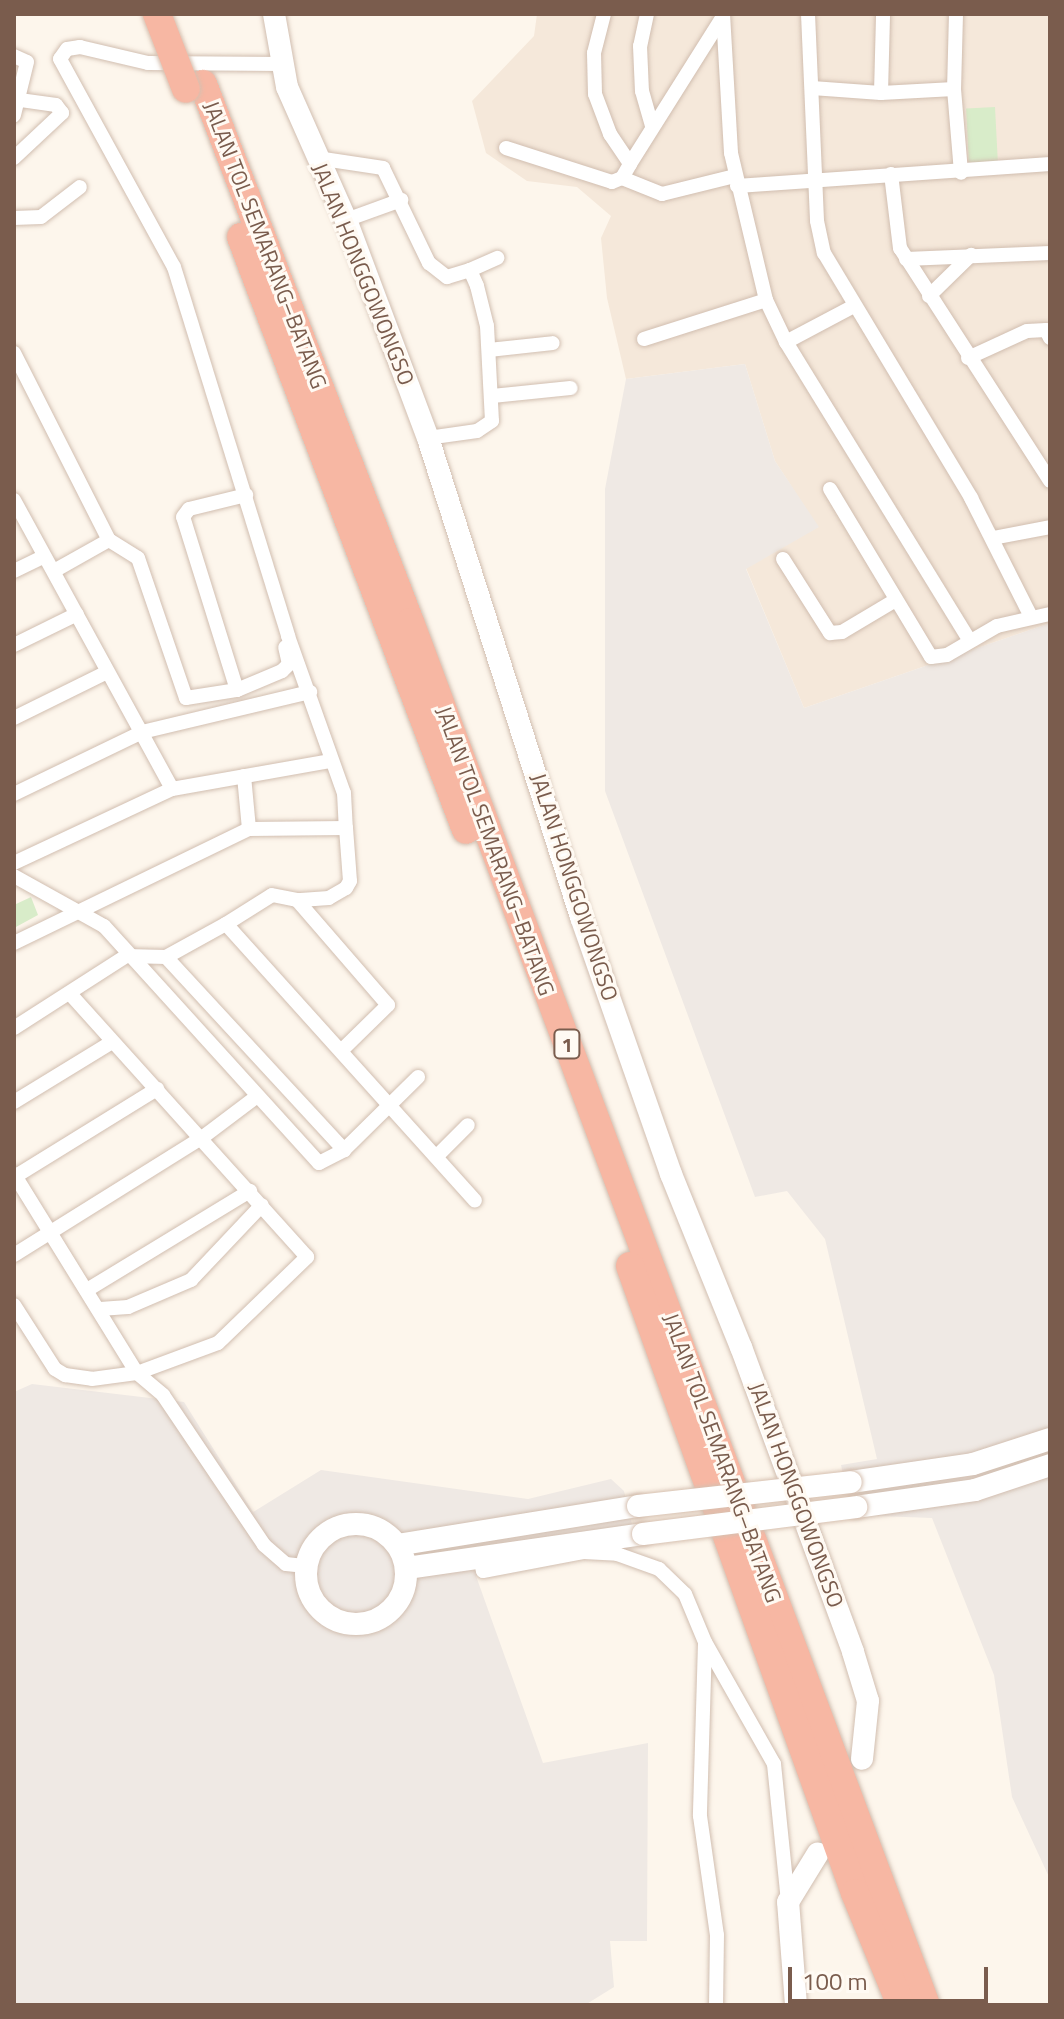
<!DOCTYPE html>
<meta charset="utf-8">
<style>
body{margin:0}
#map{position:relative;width:1064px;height:2019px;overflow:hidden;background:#fdf6ec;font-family:"Titillium Web",sans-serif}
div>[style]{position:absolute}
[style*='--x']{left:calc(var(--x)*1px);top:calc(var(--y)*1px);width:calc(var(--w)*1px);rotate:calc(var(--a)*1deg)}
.residential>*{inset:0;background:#f5e8da}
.industrial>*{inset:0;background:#efe9e4}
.green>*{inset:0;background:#d8ecc9;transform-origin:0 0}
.roads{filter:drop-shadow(0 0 2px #d1beb0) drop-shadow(0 0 2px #d1beb0)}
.street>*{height:14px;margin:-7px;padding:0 7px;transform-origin:7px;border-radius:7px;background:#fff}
.secondary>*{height:22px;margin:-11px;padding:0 11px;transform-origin:11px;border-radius:11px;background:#fff}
.secondary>.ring{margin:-11px;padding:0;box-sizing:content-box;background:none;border:22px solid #fff;border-radius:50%}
.highway>*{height:28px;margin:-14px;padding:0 14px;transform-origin:14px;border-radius:14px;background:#f7b7a3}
.bridges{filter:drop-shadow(0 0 2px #d6c0b0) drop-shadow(0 0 2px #d6c0b0)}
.secondary-bridge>*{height:22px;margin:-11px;padding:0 11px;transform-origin:11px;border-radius:11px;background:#fff}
.highway-bridge>*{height:28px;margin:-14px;padding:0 14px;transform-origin:14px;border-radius:14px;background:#f7b7a3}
span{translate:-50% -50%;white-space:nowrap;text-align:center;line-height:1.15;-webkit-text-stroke:6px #fffaf3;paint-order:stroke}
.shield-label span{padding:2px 6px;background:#fffaf3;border:2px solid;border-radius:6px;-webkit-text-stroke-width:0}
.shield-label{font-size:20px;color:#7a5c4d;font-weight:700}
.street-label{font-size:22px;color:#7a5c4d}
.frame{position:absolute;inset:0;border:16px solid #7a5c4d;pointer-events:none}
.scale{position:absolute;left:788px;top:1967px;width:200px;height:36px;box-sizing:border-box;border:4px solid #7a5c4d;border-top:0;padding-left:10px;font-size:24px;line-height:28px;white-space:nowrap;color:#7a5c4d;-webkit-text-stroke:6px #fffaf3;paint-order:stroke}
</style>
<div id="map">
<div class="residential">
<div style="clip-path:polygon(537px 14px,1050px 14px,1050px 623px,804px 708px,746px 568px,818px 527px,775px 461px,745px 364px,626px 379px,607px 298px,601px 238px,611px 216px,577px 187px,527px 181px,486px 153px,472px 101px,534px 36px)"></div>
</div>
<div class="industrial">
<div style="clip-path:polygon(745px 364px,775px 461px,819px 527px,746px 569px,804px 708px,1050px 623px,1050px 1879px,1012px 1797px,994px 1675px,932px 1518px,852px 1515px,841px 1465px,877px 1459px,825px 1239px,787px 1191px,755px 1197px,605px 791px,605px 489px,626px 379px)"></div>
<div style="clip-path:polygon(32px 1384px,184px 1402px,253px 1512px,321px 1470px,528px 1499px,611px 1479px,624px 1491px,637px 1546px,476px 1576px,543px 1763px,648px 1743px,647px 1941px,610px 1941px,614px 1987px,585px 2005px,14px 2005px,14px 1392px)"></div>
</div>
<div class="green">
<div style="left:995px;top:107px;width:54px;height:29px;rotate:87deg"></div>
<div style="clip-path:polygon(31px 897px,38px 915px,14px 928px,14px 905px)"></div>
</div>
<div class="roads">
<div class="street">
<div style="--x:604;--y:14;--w:40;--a:104.4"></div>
<div style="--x:594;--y:53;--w:41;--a:88.6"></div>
<div style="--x:595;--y:94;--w:43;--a:69.4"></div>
<div style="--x:610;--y:134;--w:36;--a:56"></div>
<div style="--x:630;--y:164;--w:173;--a:-57.8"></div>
<div style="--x:647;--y:14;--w:33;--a:102"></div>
<div style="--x:640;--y:46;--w:45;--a:87.5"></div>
<div style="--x:642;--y:91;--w:35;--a:74"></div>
<div style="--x:723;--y:14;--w:139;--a:86.7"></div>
<div style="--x:731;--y:153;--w:151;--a:76.6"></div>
<div style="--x:766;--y:300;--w:47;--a:64.5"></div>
<div style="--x:786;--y:342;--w:350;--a:58.4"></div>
<div style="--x:808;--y:14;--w:207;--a:87.5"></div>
<div style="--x:817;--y:221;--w:33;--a:78"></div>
<div style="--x:824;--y:253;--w:286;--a:59"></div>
<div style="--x:971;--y:498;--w:133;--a:63.2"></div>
<div style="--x:956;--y:14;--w:75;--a:91.5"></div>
<div style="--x:954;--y:89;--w:84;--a:85.2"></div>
<div style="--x:14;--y:56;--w:14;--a:25"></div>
<div style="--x:27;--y:62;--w:55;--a:103.8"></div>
<div style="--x:282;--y:64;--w:134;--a:-179.6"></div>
<div style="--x:148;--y:63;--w:70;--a:-166.8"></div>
<div style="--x:80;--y:47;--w:13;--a:171"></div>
<div style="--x:67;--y:49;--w:12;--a:125"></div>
<div style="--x:60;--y:59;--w:237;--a:61.3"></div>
<div style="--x:174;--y:267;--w:386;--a:72.8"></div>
<div style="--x:288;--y:636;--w:167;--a:70.4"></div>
<div style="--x:344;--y:793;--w:35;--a:87"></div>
<div style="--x:812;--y:88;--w:69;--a:4.1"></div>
<div style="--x:881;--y:93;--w:73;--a:-3.1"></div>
<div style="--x:881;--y:93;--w:79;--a:-88.5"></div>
<div style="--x:506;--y:148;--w:111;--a:17.8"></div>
<div style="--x:612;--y:182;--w:11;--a:-22"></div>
<div style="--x:622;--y:178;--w:16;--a:-60"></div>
<div style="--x:14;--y:158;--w:66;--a:-43.2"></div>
<div style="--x:62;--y:113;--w:10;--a:-127"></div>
<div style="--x:56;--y:105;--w:37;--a:-172"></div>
<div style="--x:317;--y:158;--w:67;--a:8.6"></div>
<div style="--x:383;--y:168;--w:106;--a:64.2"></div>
<div style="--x:429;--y:263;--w:23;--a:38"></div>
<div style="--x:447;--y:277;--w:24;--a:-17"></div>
<div style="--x:470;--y:270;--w:17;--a:66"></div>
<div style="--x:477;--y:286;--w:41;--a:76"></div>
<div style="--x:487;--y:326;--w:95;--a:87"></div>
<div style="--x:492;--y:421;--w:18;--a:146"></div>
<div style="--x:477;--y:431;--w:49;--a:171.9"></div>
<div style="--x:891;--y:174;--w:75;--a:83.1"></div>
<div style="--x:900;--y:248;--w:277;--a:57.2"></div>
<div style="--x:622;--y:178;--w:43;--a:21.8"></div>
<div style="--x:662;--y:194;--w:75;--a:-13.9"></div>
<div style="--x:737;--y:186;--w:314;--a:-4"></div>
<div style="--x:14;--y:218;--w:27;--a:-2"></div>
<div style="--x:41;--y:217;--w:49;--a:-37.6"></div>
<div style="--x:346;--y:220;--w:59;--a:-20"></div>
<div style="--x:906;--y:259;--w:144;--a:-2.4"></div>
<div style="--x:470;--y:270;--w:30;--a:-24"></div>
<div style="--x:929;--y:296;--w:59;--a:-44.3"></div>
<div style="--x:644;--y:339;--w:128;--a:-17.7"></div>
<div style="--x:786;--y:342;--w:75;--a:-27.9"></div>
<div style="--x:489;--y:350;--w:64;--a:-6.2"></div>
<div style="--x:14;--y:353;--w:210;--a:63.1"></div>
<div style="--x:109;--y:540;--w:63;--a:150.6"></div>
<div style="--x:968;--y:358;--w:65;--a:-24.6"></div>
<div style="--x:1027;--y:331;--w:19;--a:-3"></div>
<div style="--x:1046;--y:330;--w:9;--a:63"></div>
<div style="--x:492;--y:396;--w:79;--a:-5.8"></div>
<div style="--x:830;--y:489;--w:196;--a:59"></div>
<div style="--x:931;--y:657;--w:16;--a:-7"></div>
<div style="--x:947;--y:655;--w:58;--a:-30.1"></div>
<div style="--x:997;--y:626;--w:54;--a:-12.8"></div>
<div style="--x:14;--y:500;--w:329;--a:61.3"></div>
<div style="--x:993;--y:538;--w:58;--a:-10.9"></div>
<div style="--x:109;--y:540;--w:34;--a:32"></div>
<div style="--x:138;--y:558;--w:148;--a:71.1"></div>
<div style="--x:186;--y:698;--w:52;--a:-8.9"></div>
<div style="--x:237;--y:690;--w:49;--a:-22.9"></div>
<div style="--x:282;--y:671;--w:10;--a:-45"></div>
<div style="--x:289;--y:664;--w:17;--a:-103"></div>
<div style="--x:783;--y:559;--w:88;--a:57.6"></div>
<div style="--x:830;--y:633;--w:12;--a:-5"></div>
<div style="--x:842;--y:632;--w:61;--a:-30.8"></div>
<div style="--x:14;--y:571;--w:32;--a:-26"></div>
<div style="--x:14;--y:645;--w:70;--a:-26.2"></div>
<div style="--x:237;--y:690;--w:181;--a:-107.3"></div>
<div style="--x:183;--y:517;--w:10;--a:-53"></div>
<div style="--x:189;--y:509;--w:59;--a:-13.8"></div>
<div style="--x:14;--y:718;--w:104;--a:-26.3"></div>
<div style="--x:244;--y:776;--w:53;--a:84.6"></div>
<div style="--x:249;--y:829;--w:97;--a:-0.6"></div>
<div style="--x:346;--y:828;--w:53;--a:85.7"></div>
<div style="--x:350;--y:881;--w:8;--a:120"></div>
<div style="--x:346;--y:888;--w:20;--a:150"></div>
<div style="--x:329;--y:898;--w:32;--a:176"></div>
<div style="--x:14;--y:794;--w:142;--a:-25.8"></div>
<div style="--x:142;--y:732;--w:173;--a:-13.4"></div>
<div style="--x:14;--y:863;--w:174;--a:-25.1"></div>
<div style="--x:172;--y:789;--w:160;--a:-10"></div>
<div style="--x:14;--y:876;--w:103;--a:29.1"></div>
<div style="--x:104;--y:926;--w:320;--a:47.8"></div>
<div style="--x:319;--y:1163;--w:28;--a:-27"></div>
<div style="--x:344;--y:1150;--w:104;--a:-44.6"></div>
<div style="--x:226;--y:924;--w:54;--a:-32.2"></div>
<div style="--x:272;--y:895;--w:25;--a:11"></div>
<div style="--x:297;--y:900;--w:139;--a:49.1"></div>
<div style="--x:388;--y:1005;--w:64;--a:135.6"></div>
<div style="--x:14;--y:943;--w:261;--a:-25.9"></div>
<div style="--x:166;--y:957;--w:263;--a:47.3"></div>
<div style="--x:14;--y:1028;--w:133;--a:-32.7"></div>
<div style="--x:126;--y:956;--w:40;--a:1.4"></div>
<div style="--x:166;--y:957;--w:68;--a:-28.8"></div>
<div style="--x:226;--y:924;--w:372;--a:48"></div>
<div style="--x:14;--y:1102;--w:115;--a:-31.5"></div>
<div style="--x:438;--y:1155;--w:42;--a:-45"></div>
<div style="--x:14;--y:1174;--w:234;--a:58.3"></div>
<div style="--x:137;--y:1373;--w:34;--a:40"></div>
<div style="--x:163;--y:1395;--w:181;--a:56"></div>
<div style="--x:264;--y:1545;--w:29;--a:41"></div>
<div style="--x:286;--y:1564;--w:20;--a:6"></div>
<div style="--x:16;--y:1176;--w:166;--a:-31.7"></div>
<div style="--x:14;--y:1255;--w:223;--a:-32"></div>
<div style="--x:203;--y:1137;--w:66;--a:-37"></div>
<div style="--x:87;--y:1290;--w:191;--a:-31.3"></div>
<div style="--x:14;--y:1305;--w:76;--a:57.4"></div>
<div style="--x:55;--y:1369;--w:12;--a:31"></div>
<div style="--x:65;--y:1375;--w:27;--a:8"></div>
<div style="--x:92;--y:1379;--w:45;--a:-7.6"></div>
<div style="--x:137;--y:1373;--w:86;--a:-20.3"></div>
<div style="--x:218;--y:1343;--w:124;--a:-44"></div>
<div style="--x:307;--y:1257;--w:353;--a:-132"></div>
<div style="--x:100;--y:1309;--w:28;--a:-4"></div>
<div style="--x:128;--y:1307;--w:69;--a:-23.2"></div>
<div style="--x:191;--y:1280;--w:103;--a:-46.6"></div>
<div style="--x:480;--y:1556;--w:15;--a:79"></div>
<div style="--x:483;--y:1571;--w:103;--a:-10.7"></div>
<div style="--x:584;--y:1552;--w:33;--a:3"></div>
<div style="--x:617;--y:1554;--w:45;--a:19.7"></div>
<div style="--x:659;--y:1569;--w:36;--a:44"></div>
<div style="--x:685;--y:1594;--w:52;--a:67.4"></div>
<div style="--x:705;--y:1642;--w:140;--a:60.5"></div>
<div style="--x:774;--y:1764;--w:139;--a:84.2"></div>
<div style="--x:705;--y:1643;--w:173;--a:91.7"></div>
<div style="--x:700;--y:1816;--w:120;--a:81.9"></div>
<div style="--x:717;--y:1935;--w:70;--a:90.8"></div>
</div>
<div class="secondary">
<div style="--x:274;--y:14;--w:74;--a:79.9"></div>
<div style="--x:287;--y:87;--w:145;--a:66.1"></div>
<div style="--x:346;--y:220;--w:233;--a:69.4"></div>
<div style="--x:428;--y:438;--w:503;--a:72.29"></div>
<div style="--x:581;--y:917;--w:272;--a:70.7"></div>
<div style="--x:671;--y:1174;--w:187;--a:68"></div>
<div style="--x:741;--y:1347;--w:325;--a:69.8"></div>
<div style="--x:853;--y:1652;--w:51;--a:73"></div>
<div style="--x:868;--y:1701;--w:58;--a:95.9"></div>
<div style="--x:851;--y:1482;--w:123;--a:-8.4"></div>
<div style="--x:973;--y:1464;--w:81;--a:-18"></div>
<div style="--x:856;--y:1507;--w:120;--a:-8.1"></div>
<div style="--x:975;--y:1490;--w:79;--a:-18.4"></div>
<div class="ring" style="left:306px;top:1524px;width:78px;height:78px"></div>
<div style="--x:397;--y:1545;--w:244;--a:-9.2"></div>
<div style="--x:407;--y:1568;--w:238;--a:-8.2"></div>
<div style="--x:796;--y:2005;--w:103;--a:-94.4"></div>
<div style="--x:788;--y:1902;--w:57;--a:-58.5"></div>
</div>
<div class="highway">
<div style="--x:203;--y:84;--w:576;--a:68.96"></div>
<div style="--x:410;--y:622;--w:1476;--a:69.54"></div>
<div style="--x:241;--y:237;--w:634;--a:69.22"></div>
<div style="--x:630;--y:1266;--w:666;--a:70.26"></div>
<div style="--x:855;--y:1893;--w:121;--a:67.7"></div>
</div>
</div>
<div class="bridges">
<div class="secondary-bridge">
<div style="--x:638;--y:1506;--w:214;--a:-6.4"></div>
<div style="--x:643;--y:1534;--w:215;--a:-7.2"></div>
</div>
<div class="highway-bridge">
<div style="--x:157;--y:14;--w:80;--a:68.9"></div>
</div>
</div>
<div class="shield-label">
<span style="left:567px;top:1044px">1</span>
</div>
<div class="street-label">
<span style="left:265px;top:245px;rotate:69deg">JALAN TOL SEMARANG–BATANG</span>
<span style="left:363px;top:274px;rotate:68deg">JALAN HONGGOWONGSO</span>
<span style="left:495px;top:851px;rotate:70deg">JALAN TOL SEMARANG–BATANG</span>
<span style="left:574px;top:887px;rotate:72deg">JALAN HONGGOWONGSO</span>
<span style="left:722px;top:1458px;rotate:70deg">JALAN TOL SEMARANG–BATANG</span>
<span style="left:796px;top:1495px;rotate:70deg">JALAN HONGGOWONGSO</span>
</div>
<div class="frame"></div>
<div class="scale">100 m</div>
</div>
